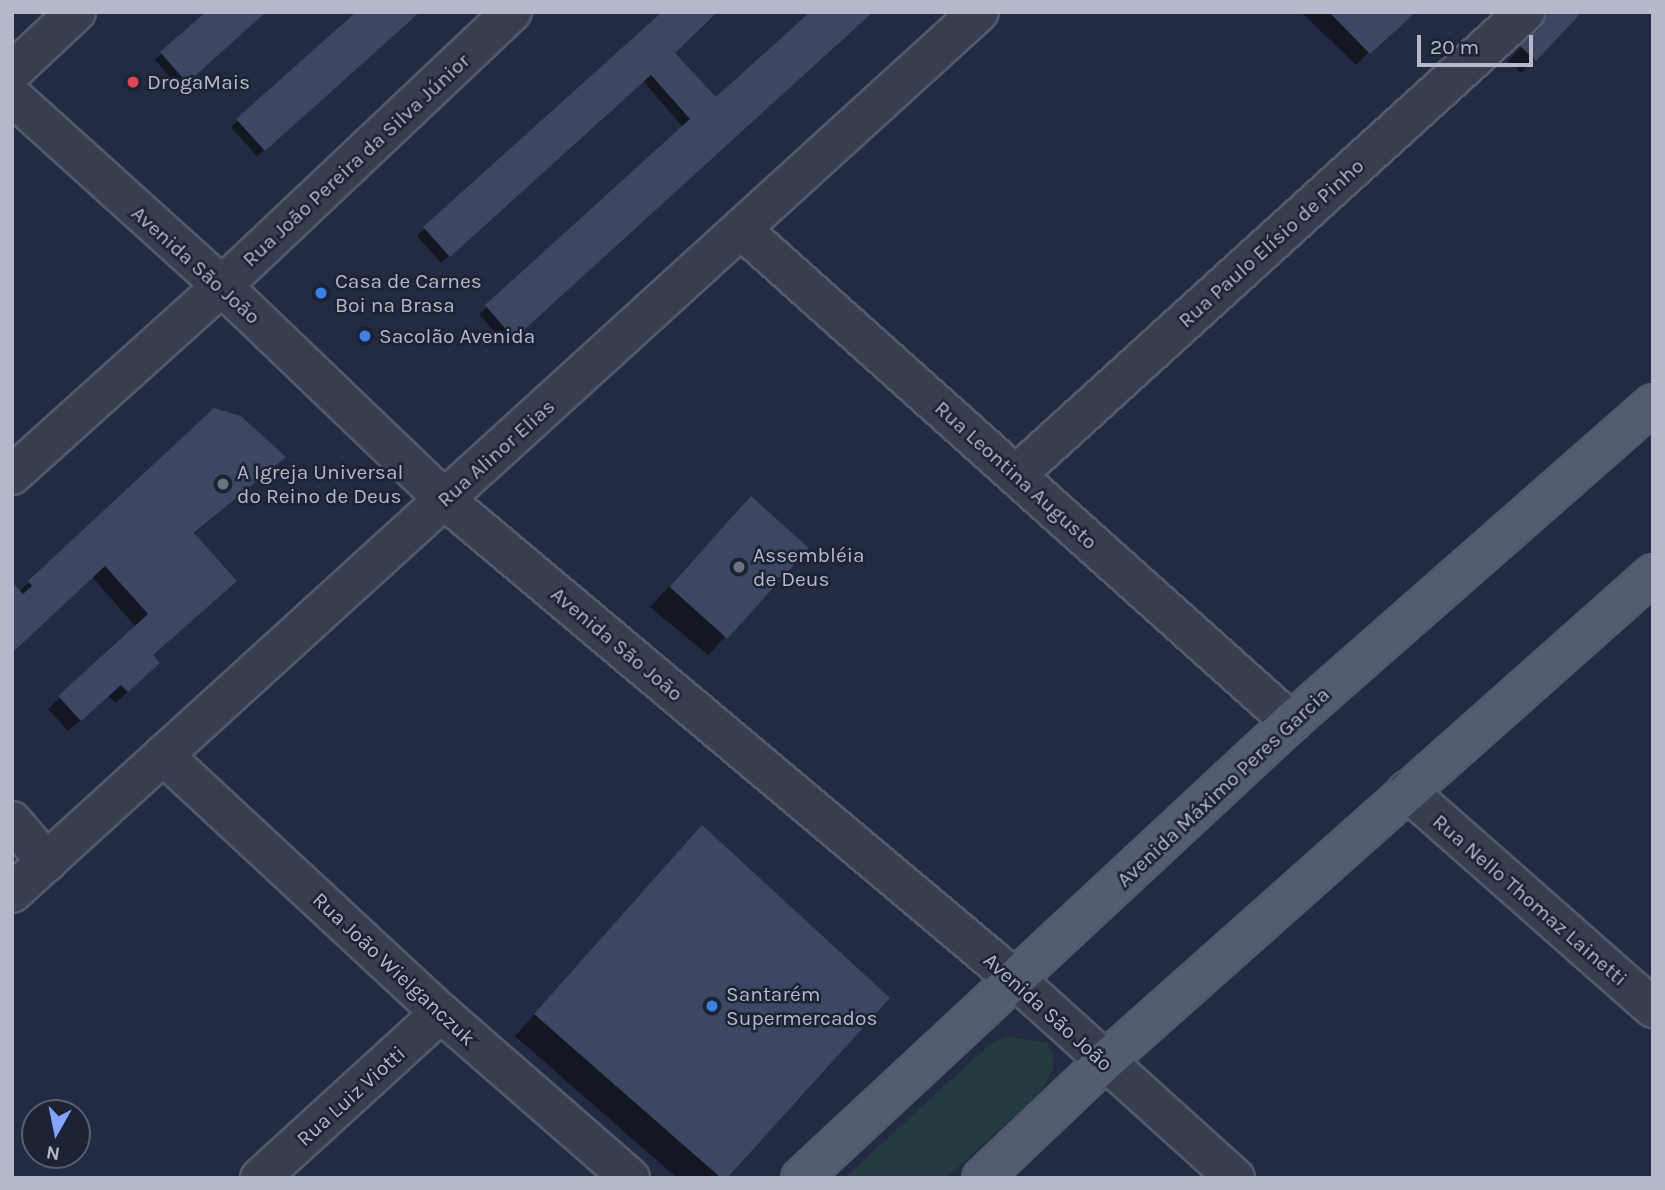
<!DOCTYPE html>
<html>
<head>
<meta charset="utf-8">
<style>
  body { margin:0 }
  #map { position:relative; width:1665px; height:1190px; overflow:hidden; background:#222b41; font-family:Karla,sans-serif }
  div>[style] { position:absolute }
  .green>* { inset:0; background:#243a41 }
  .shadow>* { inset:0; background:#0007 }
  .building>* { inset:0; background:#3e4761; transform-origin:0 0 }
  .roads { filter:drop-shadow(2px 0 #51596b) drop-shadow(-2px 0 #51596b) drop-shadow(0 2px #51596b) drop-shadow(0 -2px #51596b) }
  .minor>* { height:38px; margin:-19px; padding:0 19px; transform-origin:19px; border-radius:19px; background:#363e50 }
  .major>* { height:38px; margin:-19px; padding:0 19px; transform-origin:19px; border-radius:19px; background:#545d70 }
  .dots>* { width:19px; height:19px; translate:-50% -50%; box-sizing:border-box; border:4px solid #1b2335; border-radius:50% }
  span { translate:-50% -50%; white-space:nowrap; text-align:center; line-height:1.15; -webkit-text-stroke:5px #1b2335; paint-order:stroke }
  .poi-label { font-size:21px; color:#b3b9cb }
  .left { translate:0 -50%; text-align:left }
  .street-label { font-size:21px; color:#b3b9cb }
  .frame { position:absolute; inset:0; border:14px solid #b3b9cb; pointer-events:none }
  .north { position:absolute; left:21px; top:1099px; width:70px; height:70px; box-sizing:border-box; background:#1b2335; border:2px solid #585f71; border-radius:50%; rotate:189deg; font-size:19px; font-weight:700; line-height:28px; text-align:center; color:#b3b9cb }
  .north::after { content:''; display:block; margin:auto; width:24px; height:32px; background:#84a4ff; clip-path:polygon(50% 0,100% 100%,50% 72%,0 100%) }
  .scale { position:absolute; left:1417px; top:35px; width:116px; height:32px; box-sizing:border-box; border:4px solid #b3b9cb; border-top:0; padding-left:9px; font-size:21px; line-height:24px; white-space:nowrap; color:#b3b9cb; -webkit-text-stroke:5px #1b2335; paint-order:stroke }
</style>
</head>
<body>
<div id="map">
  <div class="green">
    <i style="clip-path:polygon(1006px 1036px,1047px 1043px,1053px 1054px,1053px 1069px,1040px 1093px,946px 1178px,844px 1178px,990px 1044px)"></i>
  </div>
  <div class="shadow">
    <i style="clip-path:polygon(264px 12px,180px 88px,155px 60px,162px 54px)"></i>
    <i style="clip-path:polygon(360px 12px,418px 12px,257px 156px,231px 127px)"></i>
    <i style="clip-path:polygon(663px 12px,719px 12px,673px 54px,715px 99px,872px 12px,505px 344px,479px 314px,683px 127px,643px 81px,441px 263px,417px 236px)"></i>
    <i style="clip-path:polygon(1301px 12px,1409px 12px,1356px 65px)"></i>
    <i style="clip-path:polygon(1536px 12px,1579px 12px,1521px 73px,1508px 61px,1533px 35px,1531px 18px)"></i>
    <i style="clip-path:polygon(283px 458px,193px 535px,146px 675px,115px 703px,108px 695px,68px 731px,48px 709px,136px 627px,92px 577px,12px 651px,17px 594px,29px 582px)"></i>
    <i style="clip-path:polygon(731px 519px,807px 548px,708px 655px,650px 607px)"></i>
    <i style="clip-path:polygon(702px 828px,724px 1178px,677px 1178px,515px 1036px)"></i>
  </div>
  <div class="building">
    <i style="clip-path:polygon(206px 12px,266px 12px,187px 83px,160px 52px)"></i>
    <i style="clip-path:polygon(356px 12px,420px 12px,265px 151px,236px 119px)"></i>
    <i style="clip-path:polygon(662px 12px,718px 12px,675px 53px,716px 97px,810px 12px,873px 12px,514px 339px,485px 305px,690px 119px,651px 75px,450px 257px,423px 227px)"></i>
    <i style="clip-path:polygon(1329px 12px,1416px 12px,1370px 54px)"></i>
    <i style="clip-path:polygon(1546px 12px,1582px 12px,1536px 61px,1520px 46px,1540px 28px)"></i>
    <i style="clip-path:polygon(214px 408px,241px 416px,286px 457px,194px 533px,237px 581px,153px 655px,160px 663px,128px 692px,121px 685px,81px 721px,58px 696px,148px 614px,105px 566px,12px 653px,12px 582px,23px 594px,32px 586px,28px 581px)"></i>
    <i style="left:751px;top:496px;width:78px;height:122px;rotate:42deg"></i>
    <i style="clip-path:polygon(702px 825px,890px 998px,727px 1178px,721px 1178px,534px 1014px)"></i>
  </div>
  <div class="roads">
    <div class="minor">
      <i style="left:12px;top:72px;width:88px;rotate:-43.2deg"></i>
      <i style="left:12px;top:96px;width:283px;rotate:42.1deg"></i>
      <i style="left:222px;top:286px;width:308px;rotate:43.8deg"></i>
      <i style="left:444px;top:499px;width:747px;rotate:40.06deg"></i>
      <i style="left:1016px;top:980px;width:295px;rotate:42.1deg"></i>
      <i style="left:741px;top:229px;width:739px;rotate:41.87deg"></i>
      <i style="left:12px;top:475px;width:283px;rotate:-42deg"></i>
      <i style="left:222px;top:286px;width:399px;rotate:-43.4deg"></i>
      <i style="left:1016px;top:475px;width:688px;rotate:-42.29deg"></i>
      <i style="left:163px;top:755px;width:379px;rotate:42.9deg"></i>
      <i style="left:441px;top:1013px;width:251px;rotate:41.1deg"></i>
      <i style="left:1407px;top:791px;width:328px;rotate:41.4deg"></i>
      <i style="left:12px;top:821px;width:54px;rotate:49.5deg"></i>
      <i style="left:12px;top:893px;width:1308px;rotate:-42.34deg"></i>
      <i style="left:260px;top:1178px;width:245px;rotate:-42.4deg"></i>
    </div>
    <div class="major">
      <i style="left:801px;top:1178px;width:669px;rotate:-42.94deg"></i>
      <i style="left:1291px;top:722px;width:482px;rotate:-41.3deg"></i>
      <i style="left:982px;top:1178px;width:167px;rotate:-43.5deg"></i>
      <i style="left:1103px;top:1063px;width:736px;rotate:-41.64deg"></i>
    </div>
  </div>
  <div class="dots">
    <i style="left:133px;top:82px;background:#e0444e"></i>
    <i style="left:321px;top:293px;background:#3f7fe0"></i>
    <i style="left:365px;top:336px;background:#3f7fe0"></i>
    <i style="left:223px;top:484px;background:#6b7280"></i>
    <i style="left:739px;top:567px;background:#6b7280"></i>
    <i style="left:712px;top:1006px;background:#3f7fe0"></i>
  </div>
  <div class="poi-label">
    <span class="left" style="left:147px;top:82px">DrogaMais</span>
    <span class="left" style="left:335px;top:293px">Casa de Carnes<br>Boi na Brasa</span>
    <span class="left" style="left:379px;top:336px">Sacolão Avenida</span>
    <span class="left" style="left:237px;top:484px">A Igreja Universal<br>do Reino de Deus</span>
    <span class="left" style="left:753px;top:567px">Assembléia<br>de Deus</span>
    <span class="left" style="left:726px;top:1006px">Santarém<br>Supermercados</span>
  </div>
  <div class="street-label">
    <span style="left:356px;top:160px;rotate:-43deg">Rua João Pereira da Silva Júnior</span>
    <span style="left:1271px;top:243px;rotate:-42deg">Rua Paulo Elísio de Pinho</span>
    <span style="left:196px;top:265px;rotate:42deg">Avenida São João</span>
    <span style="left:496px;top:453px;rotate:-42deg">Rua Alinor Elias</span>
    <span style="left:1016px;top:475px;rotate:42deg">Rua Leontina Augusto</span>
    <span style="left:617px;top:644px;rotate:40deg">Avenida São João</span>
    <span style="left:1223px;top:787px;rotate:-43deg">Avenida Máximo Peres Garcia</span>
    <span style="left:1530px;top:900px;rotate:41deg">Rua Nello Thomaz Lainetti</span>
    <span style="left:394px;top:969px;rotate:43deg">Rua João Wielganczuk</span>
    <span style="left:1048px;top:1012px;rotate:42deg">Avenida São João</span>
    <span style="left:351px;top:1096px;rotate:-42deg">Rua Luiz Viotti</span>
  </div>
  <div class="frame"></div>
  <div class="north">N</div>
  <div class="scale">20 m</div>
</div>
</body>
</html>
